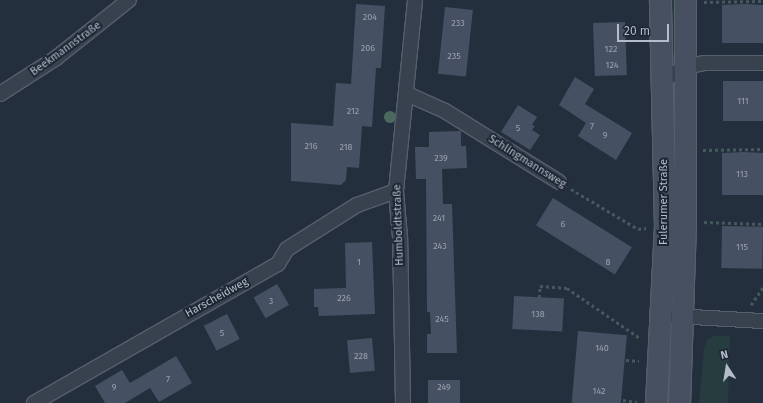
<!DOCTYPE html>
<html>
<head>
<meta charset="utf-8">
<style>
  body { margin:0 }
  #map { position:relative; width:763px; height:403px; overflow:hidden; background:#242f3e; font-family:"Fira Sans",sans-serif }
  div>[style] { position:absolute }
  .green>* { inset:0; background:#263c3f }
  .building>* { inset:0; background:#455162; transform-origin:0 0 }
  .path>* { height:2.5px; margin-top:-1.25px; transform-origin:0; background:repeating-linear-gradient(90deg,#44595c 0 3px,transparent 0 6px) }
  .roads { filter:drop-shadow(1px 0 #565f6c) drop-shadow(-1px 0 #565f6c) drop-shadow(0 1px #565f6c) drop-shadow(0 -1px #565f6c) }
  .street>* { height:14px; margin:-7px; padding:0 7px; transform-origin:7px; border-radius:7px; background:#38414e }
  .secondary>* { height:21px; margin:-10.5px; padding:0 10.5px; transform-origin:10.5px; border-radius:10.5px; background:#465061 }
  .trees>* { width:12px; height:12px; margin:-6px; border-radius:50%; background:#4b6a5d }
  span { translate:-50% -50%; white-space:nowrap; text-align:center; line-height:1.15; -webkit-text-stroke:4px #1d2633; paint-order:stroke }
  .number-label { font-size:9px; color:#98a1af }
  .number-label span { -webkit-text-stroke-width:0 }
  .street-label { font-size:11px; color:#b4bcc9 }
  .north { position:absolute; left:707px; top:347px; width:40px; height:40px; -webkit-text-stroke:3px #1d2633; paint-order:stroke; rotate:348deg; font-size:11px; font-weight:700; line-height:16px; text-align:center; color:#b4bcc9 }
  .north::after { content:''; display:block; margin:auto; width:14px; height:18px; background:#b4bcc9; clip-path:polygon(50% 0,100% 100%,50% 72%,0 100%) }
  .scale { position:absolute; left:617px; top:24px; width:52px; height:18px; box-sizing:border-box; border:2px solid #b4bcc9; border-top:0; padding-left:5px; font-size:12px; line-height:14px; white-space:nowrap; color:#b4bcc9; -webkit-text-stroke:3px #1d2633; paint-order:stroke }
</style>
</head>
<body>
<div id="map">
  <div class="green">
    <i style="clip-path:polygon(665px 0,680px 0,680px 58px,668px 67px)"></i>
    <i style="clip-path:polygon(714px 336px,730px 336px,728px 403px,699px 403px,704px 348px,707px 340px)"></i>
  </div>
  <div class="building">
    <i style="clip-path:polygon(356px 4px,385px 6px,381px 68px,376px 68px,372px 127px,362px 126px,359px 168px,347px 167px,346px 180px,341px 185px,291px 181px,291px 123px,333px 126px,336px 83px,351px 84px)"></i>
    <i style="clip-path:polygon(744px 4px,763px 5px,763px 43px,722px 43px,722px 5px)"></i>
    <i style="left:445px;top:7px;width:28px;height:67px;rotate:6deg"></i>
    <i style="left:625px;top:22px;width:53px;height:32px;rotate:88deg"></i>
    <i style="clip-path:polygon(575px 77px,594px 89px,585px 104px,632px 133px,616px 160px,578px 136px,586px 123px,559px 105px)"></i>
    <i style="left:723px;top:81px;width:40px;height:40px"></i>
    <i style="clip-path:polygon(518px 105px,537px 117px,532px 125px,535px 126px,532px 130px,540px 135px,530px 150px,501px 132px)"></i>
    <i style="clip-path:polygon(461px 131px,461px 146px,466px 146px,467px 168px,442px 169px,443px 204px,452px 204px,457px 353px,427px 353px,427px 334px,431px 334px,430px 312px,427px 312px,426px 179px,416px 179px,415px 147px,429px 147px,429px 132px)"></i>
    <i style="clip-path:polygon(743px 152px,763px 153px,763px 195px,722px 195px,722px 153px)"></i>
    <i style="left:553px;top:198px;width:93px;height:32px;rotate:32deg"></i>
    <i style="left:722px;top:226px;width:41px;height:42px;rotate:1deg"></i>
    <i style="clip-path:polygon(372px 242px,375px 314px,319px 316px,318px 307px,314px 307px,314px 289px,346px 288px,345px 243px)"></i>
    <i style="left:277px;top:284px;width:24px;height:27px;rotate:60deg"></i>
    <i style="left:514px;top:296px;width:50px;height:33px;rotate:3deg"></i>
    <i style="left:227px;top:314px;width:28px;height:26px;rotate:63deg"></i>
    <i style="left:578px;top:331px;width:49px;height:72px;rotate:5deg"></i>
    <i style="left:372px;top:338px;width:33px;height:25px;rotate:85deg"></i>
    <i style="clip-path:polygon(176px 356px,192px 383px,159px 402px,150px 388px,125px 403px,105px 403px,95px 386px,122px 370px,130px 383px)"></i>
    <i style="left:428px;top:380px;width:32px;height:23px"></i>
  </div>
  <div class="path">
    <i style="left:704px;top:2px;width:59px;rotate:-1deg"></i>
    <i style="left:703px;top:150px;width:60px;rotate:-1deg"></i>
    <i style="left:571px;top:189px;width:78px;rotate:30.8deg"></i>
    <i style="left:638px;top:229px;width:8px;rotate:-7deg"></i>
    <i style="left:704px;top:222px;width:59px;rotate:1.9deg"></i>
    <i style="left:539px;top:298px;width:12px;rotate:-85deg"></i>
    <i style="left:540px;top:286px;width:27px;rotate:4deg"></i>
    <i style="left:567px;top:288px;width:88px;rotate:34.4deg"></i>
    <i style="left:751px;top:305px;width:22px;rotate:-56deg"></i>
    <i style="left:626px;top:360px;width:13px;rotate:4deg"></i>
    <i style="left:623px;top:400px;width:14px;rotate:8deg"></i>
  </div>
  <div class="roads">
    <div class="street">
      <i style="left:662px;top:81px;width:27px;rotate:-31deg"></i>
      <i style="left:685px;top:67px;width:19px;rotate:-12deg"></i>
      <i style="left:704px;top:63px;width:59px"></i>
      <i style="left:0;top:94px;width:67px;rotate:-32.7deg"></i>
      <i style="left:56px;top:58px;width:93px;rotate:-38.5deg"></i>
      <i style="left:407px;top:94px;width:42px;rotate:24.1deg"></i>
      <i style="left:445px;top:111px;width:134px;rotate:31.9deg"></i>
      <i style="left:675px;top:316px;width:88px;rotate:3.3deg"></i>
      <i style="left:34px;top:403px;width:281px;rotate:-29.7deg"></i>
      <i style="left:278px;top:264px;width:17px;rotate:-59deg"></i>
      <i style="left:287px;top:249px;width:83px;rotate:-32.2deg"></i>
      <i style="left:357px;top:205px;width:41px;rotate:-19.7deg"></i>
      <i style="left:403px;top:403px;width:166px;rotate:-91deg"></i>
      <i style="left:400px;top:237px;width:46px;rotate:-95deg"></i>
      <i style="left:396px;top:191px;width:192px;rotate:-84.3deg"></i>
    </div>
    <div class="secondary">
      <i style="left:656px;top:403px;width:177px;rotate:-87.1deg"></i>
      <i style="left:665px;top:226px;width:226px;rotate:-91.3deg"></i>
      <i style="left:679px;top:403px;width:178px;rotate:-88.1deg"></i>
      <i style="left:685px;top:225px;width:225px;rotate:-90deg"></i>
    </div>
  </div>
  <div class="trees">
    <i style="left:390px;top:117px"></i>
  </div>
  <div class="number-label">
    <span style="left:370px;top:17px">204</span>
    <span style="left:458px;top:23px">233</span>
    <span style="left:368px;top:48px">206</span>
    <span style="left:611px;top:49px">122</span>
    <span style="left:454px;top:56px">235</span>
    <span style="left:612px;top:65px">124</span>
    <span style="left:743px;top:101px">111</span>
    <span style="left:353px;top:111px">212</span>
    <span style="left:592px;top:126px">7</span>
    <span style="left:518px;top:128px">5</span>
    <span style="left:605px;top:135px">9</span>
    <span style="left:311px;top:146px">216</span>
    <span style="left:346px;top:147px">218</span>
    <span style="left:441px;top:158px">239</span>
    <span style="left:742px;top:174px">113</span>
    <span style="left:439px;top:218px">241</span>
    <span style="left:563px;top:224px">6</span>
    <span style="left:440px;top:246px">243</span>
    <span style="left:742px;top:247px">115</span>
    <span style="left:359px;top:262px">1</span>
    <span style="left:608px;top:262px">8</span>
    <span style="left:344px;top:298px">226</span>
    <span style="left:271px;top:301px">3</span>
    <span style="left:538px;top:314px">138</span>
    <span style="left:442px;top:319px">245</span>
    <span style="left:222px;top:333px">5</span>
    <span style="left:602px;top:348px">140</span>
    <span style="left:361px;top:356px">228</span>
    <span style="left:168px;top:379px">7</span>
    <span style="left:114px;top:387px">9</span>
    <span style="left:444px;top:387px">249</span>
    <span style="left:599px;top:391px">142</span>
  </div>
  <div class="street-label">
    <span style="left:66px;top:49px;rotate:-36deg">Beekmannstraße</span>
    <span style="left:527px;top:162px;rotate:32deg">Schlingmannsweg</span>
    <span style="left:664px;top:202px;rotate:-90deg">Fulerumer Straße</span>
    <span style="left:399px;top:225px;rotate:-92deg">Humboldtstraße</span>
    <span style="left:217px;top:298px;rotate:-29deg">Harscheidweg</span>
  </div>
  <div class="north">N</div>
  <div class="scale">20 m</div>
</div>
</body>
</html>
